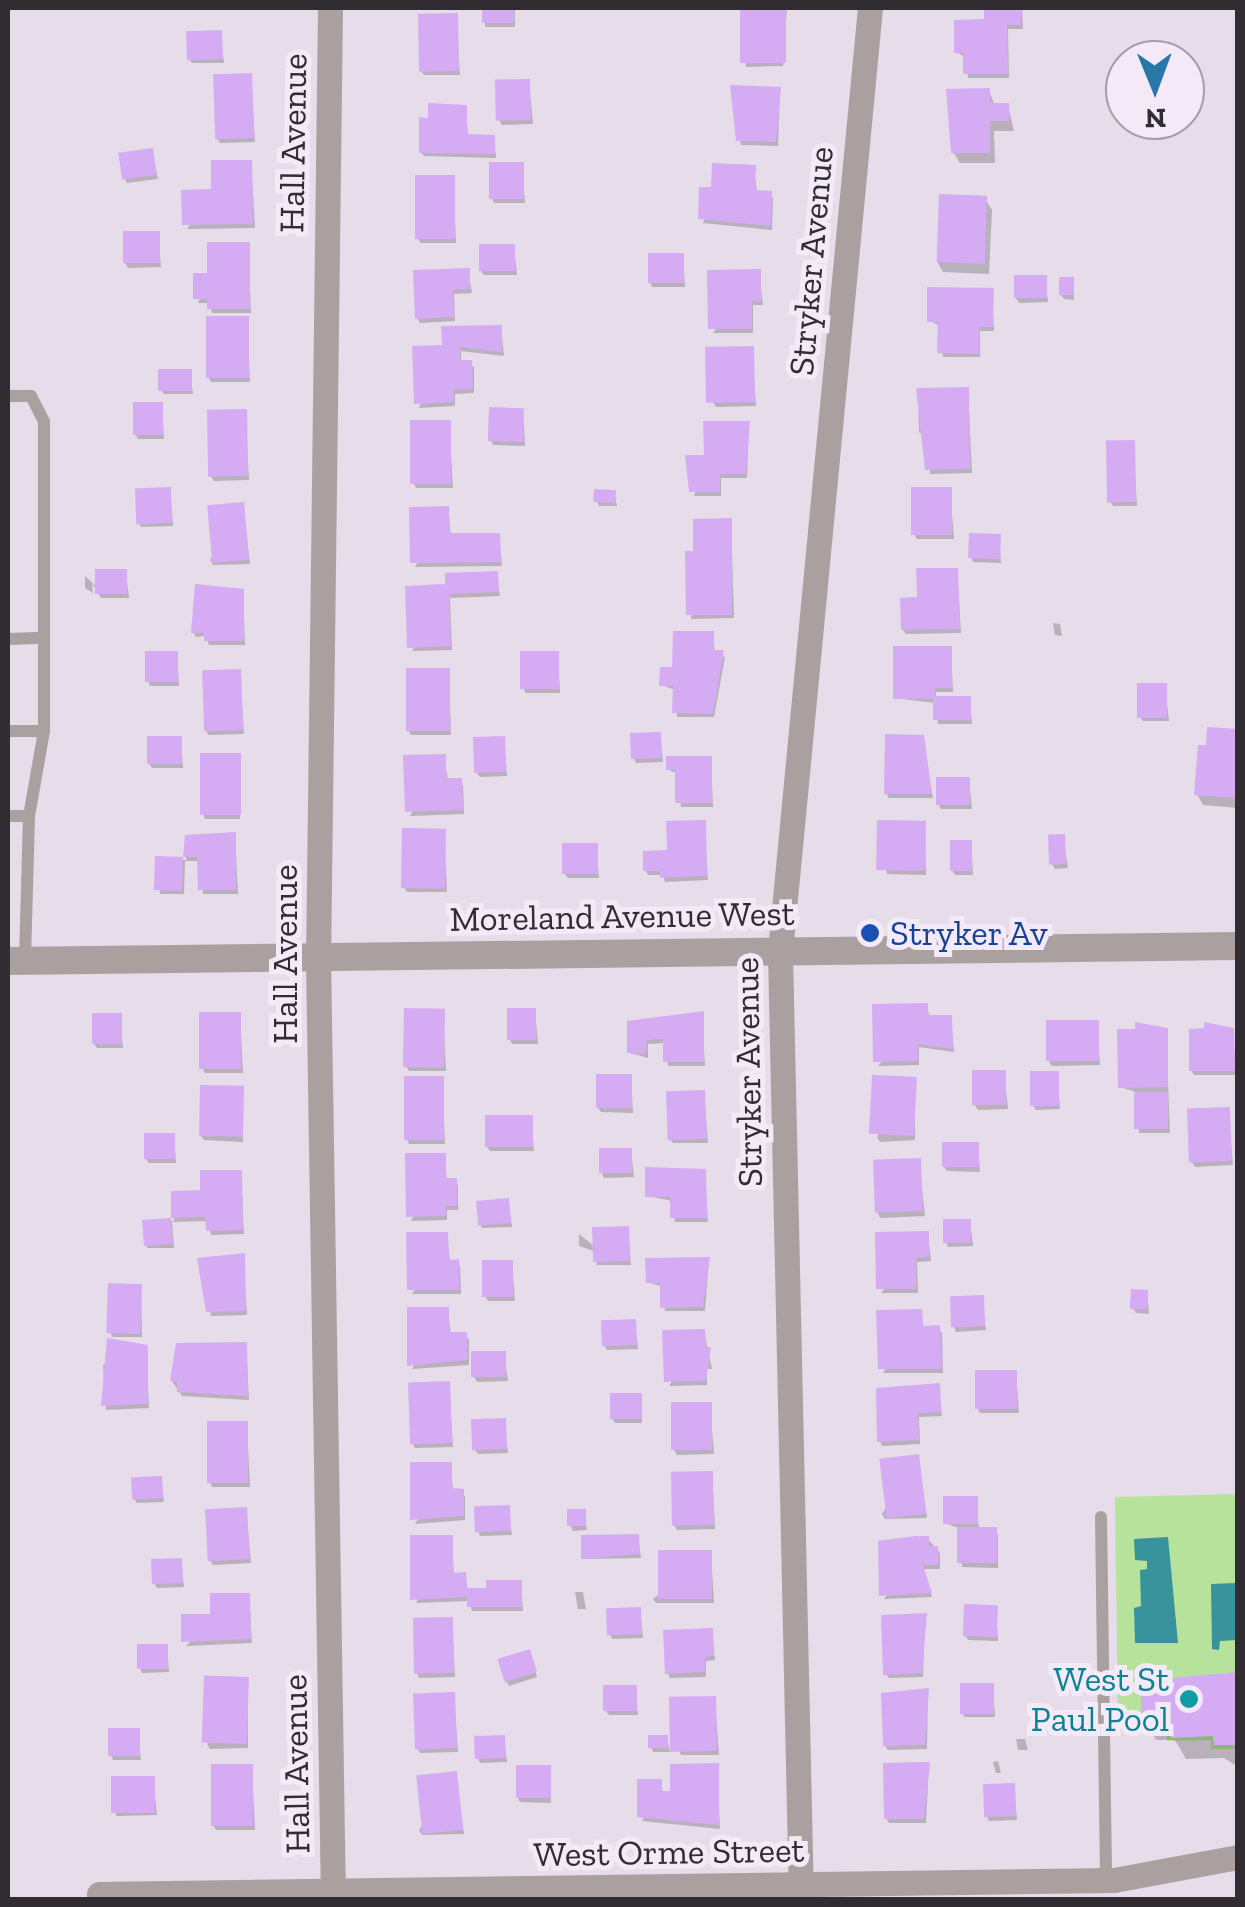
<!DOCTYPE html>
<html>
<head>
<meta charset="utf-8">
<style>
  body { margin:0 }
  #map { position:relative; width:1245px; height:1907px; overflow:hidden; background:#e6dcea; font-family:"Zilla Slab",serif }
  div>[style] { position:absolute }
  .green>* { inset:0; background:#b7e29c }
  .water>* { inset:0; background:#38939c }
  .shadow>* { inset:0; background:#0003; transform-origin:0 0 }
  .building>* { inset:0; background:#d5acf3; transform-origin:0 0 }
  .service>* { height:12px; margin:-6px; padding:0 6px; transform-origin:6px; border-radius:6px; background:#a9a09f }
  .minor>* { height:25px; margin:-12.5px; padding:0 12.5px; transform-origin:12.5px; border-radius:12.5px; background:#a9a09f }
  .tertiary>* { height:28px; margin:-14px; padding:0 14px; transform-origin:14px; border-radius:14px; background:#a9a09f }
  .dots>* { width:28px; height:28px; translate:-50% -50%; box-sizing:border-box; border:5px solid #f3e9f7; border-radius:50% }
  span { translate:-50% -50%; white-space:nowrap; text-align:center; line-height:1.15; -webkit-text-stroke:10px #f3e9f7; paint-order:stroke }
  .street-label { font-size:35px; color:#302c31 }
  .transit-label { font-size:35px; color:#164399 }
  .left { translate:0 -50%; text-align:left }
  .culture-label { font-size:35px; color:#0d838f }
  .right { translate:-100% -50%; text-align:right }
  .frame { position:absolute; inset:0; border:10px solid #302c31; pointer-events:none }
  .north { position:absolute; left:1105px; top:40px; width:100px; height:100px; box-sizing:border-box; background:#f3e9f7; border:2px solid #a59da8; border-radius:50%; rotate:179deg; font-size:28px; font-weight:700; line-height:40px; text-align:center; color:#302c31 }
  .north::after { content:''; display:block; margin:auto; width:35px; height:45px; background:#2976a8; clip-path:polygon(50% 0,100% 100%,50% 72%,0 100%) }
</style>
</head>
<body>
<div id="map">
  <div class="green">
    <i style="clip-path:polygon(1237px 1494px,1237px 1749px,1211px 1749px,1211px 1740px,1167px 1741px,1166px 1721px,1118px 1722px,1115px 1497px)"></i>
  </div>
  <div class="water">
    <i style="clip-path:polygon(1168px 1537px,1178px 1643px,1135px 1643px,1134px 1608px,1141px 1606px,1140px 1570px,1147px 1569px,1147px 1561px,1135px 1560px,1134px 1539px)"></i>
    <i style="clip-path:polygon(1237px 1583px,1237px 1640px,1220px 1641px,1219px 1650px,1212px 1649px,1211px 1584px)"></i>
  </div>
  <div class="shadow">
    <i style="left:485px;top:8px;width:30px;height:19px"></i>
    <i style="clip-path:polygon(743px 8px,787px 8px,783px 66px,746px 67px)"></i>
    <i style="clip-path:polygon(987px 8px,1022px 8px,1023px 29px,1008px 29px,1009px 78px,968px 78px,965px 57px,956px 52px,987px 22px)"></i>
    <i style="clip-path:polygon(456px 16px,460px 75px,424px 75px,421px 71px)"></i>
    <i style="clip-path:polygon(220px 32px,224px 63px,192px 63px,189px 59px)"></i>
    <i style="clip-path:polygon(251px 76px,255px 142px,220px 143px,217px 139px)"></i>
    <i style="clip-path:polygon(529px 81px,533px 124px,502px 125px,499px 120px)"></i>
    <i style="clip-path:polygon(733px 87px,780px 89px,778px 146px,741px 145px)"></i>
    <i style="clip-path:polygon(989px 91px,995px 106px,1008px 105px,1014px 131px,994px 131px,995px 163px,960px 163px,953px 152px)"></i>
    <i style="clip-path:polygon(466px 107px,468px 137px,494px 137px,496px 158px,424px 156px,421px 152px)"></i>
    <i style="clip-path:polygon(152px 151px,158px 179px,127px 183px,125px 179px)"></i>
    <i style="clip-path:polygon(251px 162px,255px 228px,187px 229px,214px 191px)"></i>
    <i style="clip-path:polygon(522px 165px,525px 203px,494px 203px,492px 199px)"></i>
    <i style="clip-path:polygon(754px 167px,757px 193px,773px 198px,772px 230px,703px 223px,714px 190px)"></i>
    <i style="clip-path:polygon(453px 177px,456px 243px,421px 243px,418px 239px)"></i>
    <i style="clip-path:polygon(985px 199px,992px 210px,989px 274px,943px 272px,937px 261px)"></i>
    <i style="clip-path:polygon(158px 234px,161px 267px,128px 268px,125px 263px)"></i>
    <i style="clip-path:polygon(248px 245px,251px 313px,212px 313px,210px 303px,198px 303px,210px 275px)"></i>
    <i style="clip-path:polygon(514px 247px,517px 275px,484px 275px,481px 271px)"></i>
    <i style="clip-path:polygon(683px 256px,685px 287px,652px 287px,650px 282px)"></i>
    <i style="clip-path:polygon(468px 271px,472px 293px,454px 294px,455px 321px,420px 323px,417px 318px)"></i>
    <i style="clip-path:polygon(759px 272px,763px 305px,753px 305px,753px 333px,713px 333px)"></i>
    <i style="clip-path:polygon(1045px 278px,1048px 302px,1019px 303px,1016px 298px)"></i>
    <i style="clip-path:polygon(1073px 280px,1074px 300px,1064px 299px,1061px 295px)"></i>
    <i style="clip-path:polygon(992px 290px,994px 331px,980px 331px,980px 357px,943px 357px,940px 326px,930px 321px)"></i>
    <i style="clip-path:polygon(247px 319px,250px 382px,211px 382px,208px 377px)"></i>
    <i style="clip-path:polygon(501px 327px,504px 356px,461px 351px,461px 363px,474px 367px,474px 393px,455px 394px,455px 406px,419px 408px,444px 348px)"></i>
    <i style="clip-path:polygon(752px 349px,756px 406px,716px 407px,713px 402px)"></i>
    <i style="clip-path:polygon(190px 371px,193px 394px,164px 394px,161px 390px)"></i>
    <i style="clip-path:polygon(968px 389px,972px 473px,930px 474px,927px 437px,919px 432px,918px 390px)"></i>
    <i style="clip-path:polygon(162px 404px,164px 439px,138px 439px,136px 435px)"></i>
    <i style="clip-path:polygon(523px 410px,525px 446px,493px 445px,491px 440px)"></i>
    <i style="clip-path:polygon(245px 412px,249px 480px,214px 481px,211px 476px)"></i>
    <i style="clip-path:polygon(449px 422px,453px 488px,416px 488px,414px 484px)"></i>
    <i style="clip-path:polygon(749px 423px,747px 478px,721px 478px,721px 496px,694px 496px,706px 457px)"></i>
    <i style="clip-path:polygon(1133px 443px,1137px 506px,1113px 506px,1110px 501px)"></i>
    <i style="clip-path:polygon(950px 489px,954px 539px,917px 539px,914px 534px)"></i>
    <i style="clip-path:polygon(170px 490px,173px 526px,141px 527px,138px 522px)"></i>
    <i style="clip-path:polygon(614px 492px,617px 506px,599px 506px,597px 501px)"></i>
    <i style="clip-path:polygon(243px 505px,250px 564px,213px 565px,210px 560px)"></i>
    <i style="clip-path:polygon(448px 508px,451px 536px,499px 535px,502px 566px,415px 567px)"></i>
    <i style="clip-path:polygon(731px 521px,734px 618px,691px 619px,696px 554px)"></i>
    <i style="clip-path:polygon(999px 537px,1001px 563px,973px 562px,971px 557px)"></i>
    <i style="clip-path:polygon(957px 570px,961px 633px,906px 634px,903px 630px)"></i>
    <i style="clip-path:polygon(126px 572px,129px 598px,101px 598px,92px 583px,93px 593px,85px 588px,85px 576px,98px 588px)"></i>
    <i style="clip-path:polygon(496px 574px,500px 596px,450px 598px,452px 650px,412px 651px,448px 587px)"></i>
    <i style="clip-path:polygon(243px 592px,245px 645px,209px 645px,206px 636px,196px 637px,193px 632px)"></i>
    <i style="clip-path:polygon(1053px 623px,1060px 624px,1062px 636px,1055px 635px)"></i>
    <i style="clip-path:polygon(713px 634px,715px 653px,725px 657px,714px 717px,677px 717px,675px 690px,662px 685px)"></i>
    <i style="clip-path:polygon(951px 649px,953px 692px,936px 692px,936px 698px,970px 699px,972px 724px,938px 724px,935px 703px,895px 698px)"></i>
    <i style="clip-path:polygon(177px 654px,179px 686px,150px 686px,148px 681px)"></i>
    <i style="clip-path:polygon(558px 654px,560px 693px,526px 693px,523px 688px)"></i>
    <i style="clip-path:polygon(449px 671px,451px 735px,411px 735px,408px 730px)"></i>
    <i style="clip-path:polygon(240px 672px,244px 734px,208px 735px,206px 730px)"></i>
    <i style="clip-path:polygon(1165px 686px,1169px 721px,1143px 721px,1140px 717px)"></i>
    <i style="clip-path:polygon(1238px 731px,1238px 808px,1203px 805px,1197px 794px)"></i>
    <i style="clip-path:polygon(660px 735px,663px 762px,636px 763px,634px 758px)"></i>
    <i style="clip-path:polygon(922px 737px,933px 798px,889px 798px,886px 793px)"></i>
    <i style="clip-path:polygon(504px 738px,507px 776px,480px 777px,477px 773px)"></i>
    <i style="clip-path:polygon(181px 739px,183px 768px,152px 768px,149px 763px)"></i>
    <i style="clip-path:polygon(240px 756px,240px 819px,205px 819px,203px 814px)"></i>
    <i style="clip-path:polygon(444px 756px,448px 781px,463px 785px,464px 814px,410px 816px)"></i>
    <i style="clip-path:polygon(711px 759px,713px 807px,681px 807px,678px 774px,669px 770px)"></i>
    <i style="clip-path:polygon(969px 780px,972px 809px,941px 809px,938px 804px)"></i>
    <i style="clip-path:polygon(704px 822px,708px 880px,665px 882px,663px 875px,648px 875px,646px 871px)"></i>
    <i style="clip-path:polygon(879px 823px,925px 823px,926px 875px,887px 874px)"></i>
    <i style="clip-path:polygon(444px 831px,447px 892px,407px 892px,404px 887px)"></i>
    <i style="clip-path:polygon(235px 835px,238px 894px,203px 894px,200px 861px,185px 861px,184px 894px,160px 894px,157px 859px,186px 860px,187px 838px)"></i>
    <i style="clip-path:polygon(1063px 837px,1068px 868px,1055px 869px,1052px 864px)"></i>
    <i style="clip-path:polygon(971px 842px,973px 875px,955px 875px,952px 870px)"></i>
    <i style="clip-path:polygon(596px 845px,599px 878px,568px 878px,565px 874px)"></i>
    <i style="clip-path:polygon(927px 1006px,930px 1018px,951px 1017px,954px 1052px,919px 1047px,919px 1065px,878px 1066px)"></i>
    <i style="clip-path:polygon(443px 1011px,446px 1071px,409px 1071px,406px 1066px)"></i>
    <i style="clip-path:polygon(535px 1011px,538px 1044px,512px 1044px,510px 1039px)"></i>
    <i style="clip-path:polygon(702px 1014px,705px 1066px,668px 1066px,665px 1043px,648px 1044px,648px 1058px,630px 1053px,630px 1023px)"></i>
    <i style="clip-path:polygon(120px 1015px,123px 1048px,97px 1048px,94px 1044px)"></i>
    <i style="clip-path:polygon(240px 1015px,243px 1073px,205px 1073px,202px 1068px)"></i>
    <i style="clip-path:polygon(1097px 1023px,1100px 1065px,1052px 1066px,1049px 1062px)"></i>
    <i style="clip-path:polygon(1166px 1031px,1170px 1133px,1139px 1133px,1136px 1092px,1120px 1087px)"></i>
    <i style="clip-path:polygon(1233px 1031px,1236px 1075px,1194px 1075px,1191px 1070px)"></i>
    <i style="clip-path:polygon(1004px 1073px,1008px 1109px,978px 1110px,975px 1105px)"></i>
    <i style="clip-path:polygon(1057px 1073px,1060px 1109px,1036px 1110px,1033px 1105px)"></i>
    <i style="clip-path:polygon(631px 1076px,633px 1113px,601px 1112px,598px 1108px)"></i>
    <i style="clip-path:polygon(442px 1079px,445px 1144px,409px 1144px,407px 1139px)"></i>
    <i style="clip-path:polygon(915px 1079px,915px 1140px,880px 1142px,877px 1137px)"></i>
    <i style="clip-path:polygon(242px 1088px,243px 1142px,204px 1140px,201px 1136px)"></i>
    <i style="clip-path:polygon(704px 1093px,708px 1143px,673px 1143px,670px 1139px)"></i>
    <i style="clip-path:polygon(1228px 1110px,1233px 1165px,1195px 1167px,1192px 1162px)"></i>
    <i style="clip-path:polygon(531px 1118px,534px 1151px,490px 1151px,487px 1147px)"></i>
    <i style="clip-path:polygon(174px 1135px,176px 1163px,149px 1163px,146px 1159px)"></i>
    <i style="clip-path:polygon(978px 1145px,980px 1172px,947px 1171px,944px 1167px)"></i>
    <i style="clip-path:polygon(631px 1151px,634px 1177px,604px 1178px,602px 1174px)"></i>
    <i style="clip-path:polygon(444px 1155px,447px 1180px,458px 1185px,458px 1210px,447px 1210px,447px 1220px,411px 1221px)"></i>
    <i style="clip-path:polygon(919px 1160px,925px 1216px,880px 1218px,878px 1213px)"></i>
    <i style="clip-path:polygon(241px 1172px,244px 1234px,211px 1235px,208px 1221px,172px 1222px,174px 1248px,147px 1248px,144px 1222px,174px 1221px,173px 1193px,202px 1192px)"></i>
    <i style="clip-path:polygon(705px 1172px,708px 1222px,675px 1222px,672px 1201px,648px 1196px)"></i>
    <i style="clip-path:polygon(508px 1200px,512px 1227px,482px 1228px,480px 1224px)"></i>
    <i style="clip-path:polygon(970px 1221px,973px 1246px,948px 1247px,946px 1242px)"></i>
    <i style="clip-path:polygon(628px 1229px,631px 1265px,597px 1265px,594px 1251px,579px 1246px,579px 1234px,594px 1246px)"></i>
    <i style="clip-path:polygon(928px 1234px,931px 1261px,917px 1262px,918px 1293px,881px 1293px)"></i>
    <i style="clip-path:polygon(447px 1235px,450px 1262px,460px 1266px,461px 1294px,412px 1294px)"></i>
    <i style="clip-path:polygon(243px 1256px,247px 1315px,211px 1316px,200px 1260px)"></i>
    <i style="clip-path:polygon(709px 1260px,705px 1311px,665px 1311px,663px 1287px,648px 1282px)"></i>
    <i style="clip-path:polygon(512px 1262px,515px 1301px,488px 1301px,485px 1296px)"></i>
    <i style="clip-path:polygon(141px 1286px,142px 1337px,112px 1337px,110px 1332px)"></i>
    <i style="clip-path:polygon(1147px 1292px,1149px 1314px,1136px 1313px,1133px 1308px)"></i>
    <i style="clip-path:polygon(982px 1297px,986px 1330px,956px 1332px,954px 1327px)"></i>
    <i style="clip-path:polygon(448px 1310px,451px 1335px,469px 1339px,469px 1365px,412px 1369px)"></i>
    <i style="clip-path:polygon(921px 1312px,924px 1329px,942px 1332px,943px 1373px,883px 1373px)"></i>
    <i style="clip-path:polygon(635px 1321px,638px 1349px,607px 1350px,604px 1345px)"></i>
    <i style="clip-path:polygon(704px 1331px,712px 1369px,707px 1369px,707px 1385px,669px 1386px)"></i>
    <i style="clip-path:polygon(246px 1345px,249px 1400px,182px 1396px,172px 1381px)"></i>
    <i style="clip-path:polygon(146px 1348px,149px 1408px,106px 1410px,103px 1365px)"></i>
    <i style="clip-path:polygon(504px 1354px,508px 1381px,477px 1382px,474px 1377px)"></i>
    <i style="clip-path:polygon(1016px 1373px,1019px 1413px,980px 1413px,978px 1409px)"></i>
    <i style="clip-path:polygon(449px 1384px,453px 1447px,415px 1448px,412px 1443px)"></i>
    <i style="clip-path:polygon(939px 1386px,942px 1416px,919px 1417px,920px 1444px,882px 1446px,880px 1441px)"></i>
    <i style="clip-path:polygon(640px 1395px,642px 1423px,615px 1423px,612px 1418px)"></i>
    <i style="clip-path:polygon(710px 1405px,714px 1454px,677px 1455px,674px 1450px)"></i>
    <i style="clip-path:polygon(504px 1421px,508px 1453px,478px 1454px,475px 1450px)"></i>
    <i style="clip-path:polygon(247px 1424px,250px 1487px,212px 1487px,210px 1482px)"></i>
    <i style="clip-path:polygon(918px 1456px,927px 1518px,885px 1519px,882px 1514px)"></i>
    <i style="clip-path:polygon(451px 1464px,453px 1491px,465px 1496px,465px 1520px,415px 1524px)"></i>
    <i style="clip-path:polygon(712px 1473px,715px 1529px,677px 1530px,674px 1525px)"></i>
    <i style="clip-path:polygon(161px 1479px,164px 1502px,137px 1503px,134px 1499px)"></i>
    <i style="clip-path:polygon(976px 1499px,979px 1530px,998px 1534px,998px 1568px,962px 1567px,959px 1528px,945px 1523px)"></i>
    <i style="clip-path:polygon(508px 1508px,512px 1535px,480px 1536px,478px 1531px)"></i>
    <i style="clip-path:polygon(246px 1509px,251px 1563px,213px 1565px,210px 1560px)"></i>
    <i style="clip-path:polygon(584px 1511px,587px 1530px,573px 1531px,571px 1526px)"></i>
    <i style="clip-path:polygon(638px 1536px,641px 1558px,583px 1559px)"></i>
    <i style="clip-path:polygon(452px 1538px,454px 1575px,465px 1575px,468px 1591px,521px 1582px,523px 1611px,472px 1611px,469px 1601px,416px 1603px)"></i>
    <i style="clip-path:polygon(927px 1538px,940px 1553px,940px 1569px,923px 1569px,932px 1597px,884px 1599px)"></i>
    <i style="clip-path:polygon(711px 1553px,714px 1603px,656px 1603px,653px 1599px)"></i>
    <i style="clip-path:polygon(181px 1561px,184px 1587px,157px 1588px,154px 1583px)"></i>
    <i style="clip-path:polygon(575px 1592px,583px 1592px,586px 1609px,578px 1609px)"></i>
    <i style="clip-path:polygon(249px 1595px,252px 1643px,186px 1646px,213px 1616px)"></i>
    <i style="clip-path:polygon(996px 1608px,998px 1641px,968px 1640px,965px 1635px)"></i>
    <i style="clip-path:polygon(640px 1610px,643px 1638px,612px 1639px,610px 1634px)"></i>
    <i style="clip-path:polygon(925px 1616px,923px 1677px,889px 1678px,886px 1674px)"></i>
    <i style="clip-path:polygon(452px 1620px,455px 1677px,419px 1678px,417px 1673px)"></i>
    <i style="clip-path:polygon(712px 1630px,715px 1660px,706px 1661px,706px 1677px,670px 1678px,668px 1673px)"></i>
    <i style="clip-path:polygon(167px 1646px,169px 1672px,142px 1673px,140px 1668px)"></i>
    <i style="clip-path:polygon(531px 1656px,537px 1677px,509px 1686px,506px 1681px)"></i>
    <i style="clip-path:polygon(1238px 1675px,1238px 1767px,1224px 1758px,1186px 1759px,1175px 1740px,1156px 1740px,1144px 1718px)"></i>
    <i style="clip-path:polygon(248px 1680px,248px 1748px,210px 1749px,207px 1744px)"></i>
    <i style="clip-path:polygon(993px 1685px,995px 1717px,965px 1717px,962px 1713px)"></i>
    <i style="clip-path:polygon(635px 1687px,638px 1715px,609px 1715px,606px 1711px)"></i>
    <i style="clip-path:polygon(928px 1691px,927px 1749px,888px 1750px,885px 1746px)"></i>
    <i style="clip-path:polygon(454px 1694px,458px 1752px,420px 1753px,418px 1749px)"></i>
    <i style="clip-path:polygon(715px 1699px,719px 1755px,681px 1755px,679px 1751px)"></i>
    <i style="clip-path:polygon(138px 1730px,141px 1760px,113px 1760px,111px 1755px)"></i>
    <i style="clip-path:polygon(504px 1738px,507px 1762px,480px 1763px,478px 1758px)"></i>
    <i style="clip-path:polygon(667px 1738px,670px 1752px,653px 1752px,651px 1747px)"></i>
    <i style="clip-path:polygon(1016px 1739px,1025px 1739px,1028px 1750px,1018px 1750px)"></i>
    <i style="clip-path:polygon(998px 1761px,1001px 1773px,996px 1773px,993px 1762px)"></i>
    <i style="clip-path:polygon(929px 1764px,926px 1823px,889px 1823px,886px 1818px)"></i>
    <i style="clip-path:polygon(717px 1766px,720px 1829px,642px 1821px,661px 1782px,663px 1794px,672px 1794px)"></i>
    <i style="clip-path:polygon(252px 1767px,255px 1830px,216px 1830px,213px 1825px)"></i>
    <i style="clip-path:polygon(549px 1768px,551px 1803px,520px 1802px,518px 1798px)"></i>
    <i style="clip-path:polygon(456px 1774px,464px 1834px,422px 1835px,419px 1830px)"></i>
    <i style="clip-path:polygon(153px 1778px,157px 1815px,117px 1816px,114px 1812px)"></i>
    <i style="clip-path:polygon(1014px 1785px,1017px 1820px,989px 1821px,987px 1817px)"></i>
  </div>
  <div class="building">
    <i style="left:482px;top:8px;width:32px;height:15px"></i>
    <i style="left:740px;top:8px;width:46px;height:55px"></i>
    <i style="clip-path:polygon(984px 8px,1021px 8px,1021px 25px,1007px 25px,1008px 74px,963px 74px,963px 53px,954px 53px,954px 20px,984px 19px)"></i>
    <i style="left:458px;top:13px;width:58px;height:40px;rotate:89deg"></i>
    <i style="left:222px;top:30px;width:29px;height:36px;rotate:88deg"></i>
    <i style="left:252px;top:73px;width:65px;height:39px;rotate:88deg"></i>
    <i style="left:530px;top:79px;width:41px;height:35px;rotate:89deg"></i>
    <i style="clip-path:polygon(730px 85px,781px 87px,776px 142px,736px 141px)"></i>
    <i style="clip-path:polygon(990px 88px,990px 103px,1009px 103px,1009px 121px,990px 121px,990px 153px,951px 153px,946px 89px)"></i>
    <i style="clip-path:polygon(428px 103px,467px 105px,467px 134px,495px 135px,495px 154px,419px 153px,419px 117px,428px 118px)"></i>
    <i style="left:153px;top:148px;width:27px;height:35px;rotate:82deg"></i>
    <i style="clip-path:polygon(211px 160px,252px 160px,253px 224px,182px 225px,181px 190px,211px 189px)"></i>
    <i style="left:489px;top:162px;width:35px;height:37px"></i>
    <i style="clip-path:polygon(712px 163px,756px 165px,755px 190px,772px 191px,771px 226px,698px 219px,699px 187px,711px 187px)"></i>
    <i style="left:415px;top:175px;width:40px;height:64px"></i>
    <i style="left:939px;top:194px;width:48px;height:68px;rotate:2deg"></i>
    <i style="left:160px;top:231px;width:32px;height:37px;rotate:90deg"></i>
    <i style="clip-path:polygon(207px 242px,250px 242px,250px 309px,207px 309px,207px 299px,193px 299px,193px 273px,207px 273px)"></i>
    <i style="left:479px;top:244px;width:36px;height:27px"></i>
    <i style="left:648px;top:253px;width:36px;height:30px"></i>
    <i style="clip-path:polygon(470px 268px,470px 289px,453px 290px,454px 317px,415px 319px,413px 270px)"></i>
    <i style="clip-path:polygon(761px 269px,761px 302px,752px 301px,752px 329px,708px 329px,707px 270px)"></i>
    <i style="left:1047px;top:275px;width:23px;height:33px;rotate:90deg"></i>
    <i style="left:1059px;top:277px;width:15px;height:18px"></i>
    <i style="clip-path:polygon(927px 287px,994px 288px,993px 327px,979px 327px,979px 354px,937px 353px,938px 322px,927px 322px)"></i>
    <i style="left:206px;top:316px;width:43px;height:62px"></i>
    <i style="clip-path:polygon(502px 325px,502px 352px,460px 347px,460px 360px,472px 360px,473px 389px,454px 390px,454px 402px,414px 404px,412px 346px,442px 345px,441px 326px)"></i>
    <i style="left:754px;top:346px;width:56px;height:49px;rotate:89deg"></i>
    <i style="left:158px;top:369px;width:34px;height:22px"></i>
    <i style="clip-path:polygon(969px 387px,970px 469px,925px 470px,916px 388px)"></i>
    <i style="left:133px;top:402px;width:30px;height:33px"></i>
    <i style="left:489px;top:407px;width:35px;height:34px;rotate:2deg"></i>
    <i style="left:247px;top:409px;width:67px;height:40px;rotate:89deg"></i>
    <i style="left:410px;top:420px;width:41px;height:64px"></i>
    <i style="clip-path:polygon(703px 421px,750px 421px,746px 474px,720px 474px,720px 492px,689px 492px,685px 455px,704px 455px)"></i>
    <i style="left:1135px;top:440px;width:62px;height:29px;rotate:89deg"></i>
    <i style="left:171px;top:487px;width:36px;height:36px;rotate:88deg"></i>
    <i style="left:911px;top:487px;width:41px;height:48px"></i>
    <i style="left:594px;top:489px;width:22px;height:13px;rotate:3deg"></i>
    <i style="left:244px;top:502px;width:58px;height:37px;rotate:85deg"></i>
    <i style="clip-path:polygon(449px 506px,450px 533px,500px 533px,501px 562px,410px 563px,409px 507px)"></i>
    <i style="clip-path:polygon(732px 518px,732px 615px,686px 615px,685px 551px,693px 551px,693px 519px)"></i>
    <i style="left:969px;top:533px;width:32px;height:25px;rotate:2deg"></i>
    <i style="clip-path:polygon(916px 568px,958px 568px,960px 629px,901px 630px,900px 598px,917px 597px)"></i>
    <i style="left:95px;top:569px;width:32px;height:25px"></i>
    <i style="clip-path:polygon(498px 571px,499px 592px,449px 594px,451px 646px,407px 648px,405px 586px,445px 584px,445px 573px)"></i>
    <i style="clip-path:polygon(195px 584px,244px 589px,244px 641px,204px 641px,204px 633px,191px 633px)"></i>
    <i style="clip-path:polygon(673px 631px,714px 631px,714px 650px,724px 650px,713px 714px,672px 713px,673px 686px,659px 686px,660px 667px,672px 667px)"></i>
    <i style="clip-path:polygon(893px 646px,952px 646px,952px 688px,935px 688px,935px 696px,971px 696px,971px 720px,933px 720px,933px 699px,893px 699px)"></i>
    <i style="left:145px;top:651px;width:33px;height:31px"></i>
    <i style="left:520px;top:651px;width:39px;height:38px"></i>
    <i style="left:406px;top:668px;width:44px;height:63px"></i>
    <i style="left:241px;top:669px;width:61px;height:39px;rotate:88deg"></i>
    <i style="left:1137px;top:683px;width:30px;height:35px"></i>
    <i style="clip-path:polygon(1207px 727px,1238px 729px,1237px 798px,1194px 795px,1198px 745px,1206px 745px)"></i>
    <i style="left:661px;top:732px;width:26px;height:31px;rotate:88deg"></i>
    <i style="clip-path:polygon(885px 734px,924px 735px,932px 794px,884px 794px)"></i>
    <i style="left:147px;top:736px;width:35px;height:28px"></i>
    <i style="left:505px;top:736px;width:36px;height:32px;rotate:88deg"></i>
    <i style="left:200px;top:753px;width:41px;height:62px"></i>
    <i style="clip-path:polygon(446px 754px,446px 778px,462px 778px,463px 810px,405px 812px,403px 755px)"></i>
    <i style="clip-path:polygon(666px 756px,712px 756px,712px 803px,675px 803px,675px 770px,666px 770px)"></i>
    <i style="left:970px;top:777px;width:28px;height:34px;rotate:90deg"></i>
    <i style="clip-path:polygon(706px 820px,707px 876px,660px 878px,660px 871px,643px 871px,643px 851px,667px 850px,666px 821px)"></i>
    <i style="left:877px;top:820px;width:49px;height:50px;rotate:1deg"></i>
    <i style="left:402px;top:828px;width:44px;height:60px;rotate:1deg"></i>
    <i style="clip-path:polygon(236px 832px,236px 890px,198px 890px,197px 857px,183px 857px,185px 835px)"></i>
    <i style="left:1065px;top:834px;width:30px;height:17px;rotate:88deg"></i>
    <i style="left:950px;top:840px;width:22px;height:31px"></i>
    <i style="left:562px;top:843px;width:36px;height:31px"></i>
    <i style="left:155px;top:856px;width:28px;height:34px;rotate:2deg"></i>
    <i style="clip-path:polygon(928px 1003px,928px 1015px,952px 1015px,953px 1049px,918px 1044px,918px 1061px,873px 1062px,872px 1004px)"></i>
    <i style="left:404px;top:1008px;width:41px;height:59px;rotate:1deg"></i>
    <i style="left:536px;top:1008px;width:32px;height:29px;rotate:90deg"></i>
    <i style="clip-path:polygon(704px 1011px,704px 1062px,663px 1062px,663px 1039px,647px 1040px,646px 1054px,627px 1053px,627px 1021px)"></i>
    <i style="left:199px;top:1012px;width:42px;height:57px"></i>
    <i style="left:92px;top:1013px;width:30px;height:31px"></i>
    <i style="left:1099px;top:1020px;width:41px;height:53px;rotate:90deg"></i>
    <i style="clip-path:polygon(1135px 1022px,1168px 1028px,1168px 1087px,1118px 1088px,1117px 1029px,1135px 1029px)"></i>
    <i style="clip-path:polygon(1204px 1022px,1234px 1028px,1235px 1071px,1189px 1071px,1189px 1029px,1204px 1028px)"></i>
    <i style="left:1006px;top:1070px;width:35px;height:34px;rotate:90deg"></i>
    <i style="left:1030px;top:1071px;width:29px;height:35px"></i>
    <i style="left:596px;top:1074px;width:36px;height:34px"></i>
    <i style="left:404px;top:1076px;width:40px;height:64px"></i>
    <i style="left:917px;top:1077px;width:59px;height:45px;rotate:93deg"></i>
    <i style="left:200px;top:1085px;width:44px;height:51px;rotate:1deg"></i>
    <i style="left:705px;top:1090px;width:49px;height:39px;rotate:88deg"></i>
    <i style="left:1134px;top:1092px;width:34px;height:37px"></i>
    <i style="left:1230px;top:1107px;width:54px;height:43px;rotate:88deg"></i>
    <i style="left:485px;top:1115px;width:48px;height:32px"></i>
    <i style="left:144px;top:1133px;width:31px;height:26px"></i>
    <i style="left:942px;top:1142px;width:37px;height:25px"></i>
    <i style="left:632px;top:1148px;width:25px;height:33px;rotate:90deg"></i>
    <i style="clip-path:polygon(405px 1153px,446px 1153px,446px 1178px,457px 1178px,457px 1206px,446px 1206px,446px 1216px,406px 1217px)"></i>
    <i style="left:921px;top:1158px;width:53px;height:48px;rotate:88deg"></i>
    <i style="clip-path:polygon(645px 1167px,706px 1169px,707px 1218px,670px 1218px,670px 1197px,645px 1197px)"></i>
    <i style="clip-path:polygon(200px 1170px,242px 1170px,243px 1230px,206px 1231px,205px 1217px,171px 1218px,171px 1191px,200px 1190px)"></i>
    <i style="left:509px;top:1198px;width:25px;height:33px;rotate:85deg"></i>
    <i style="left:171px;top:1218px;width:26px;height:29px;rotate:86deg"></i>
    <i style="left:943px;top:1219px;width:28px;height:24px"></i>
    <i style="left:629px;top:1226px;width:35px;height:37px;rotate:88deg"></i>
    <i style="clip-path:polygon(929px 1231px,929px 1257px,916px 1258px,916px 1289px,876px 1289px,875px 1232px)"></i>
    <i style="clip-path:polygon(406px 1232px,448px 1232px,449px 1260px,459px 1259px,459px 1290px,407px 1290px)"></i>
    <i style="clip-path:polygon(245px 1253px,246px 1311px,206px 1312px,197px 1258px)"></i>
    <i style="clip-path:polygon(710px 1257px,703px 1307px,660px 1308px,660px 1283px,646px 1283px,645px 1258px)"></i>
    <i style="left:482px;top:1260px;width:31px;height:37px"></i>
    <i style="left:108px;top:1283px;width:34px;height:50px;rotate:2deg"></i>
    <i style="left:1131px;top:1289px;width:17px;height:20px;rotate:3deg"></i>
    <i style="left:984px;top:1295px;width:31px;height:34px;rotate:88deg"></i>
    <i style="clip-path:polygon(407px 1307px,449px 1307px,449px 1332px,467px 1332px,468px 1360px,407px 1366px)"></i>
    <i style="clip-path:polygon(922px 1309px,923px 1326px,940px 1325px,942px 1369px,878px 1369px,876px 1310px)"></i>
    <i style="left:636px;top:1319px;width:26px;height:35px;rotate:88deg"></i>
    <i style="clip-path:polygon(705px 1329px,706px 1347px,711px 1347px,706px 1381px,664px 1382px,662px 1330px)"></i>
    <i style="clip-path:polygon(107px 1338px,148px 1345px,148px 1404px,101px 1406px)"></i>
    <i style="clip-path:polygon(247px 1342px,248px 1396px,177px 1392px,177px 1381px,170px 1381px,176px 1343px)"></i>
    <i style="left:506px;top:1351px;width:26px;height:35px;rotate:90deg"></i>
    <i style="left:975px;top:1370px;width:42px;height:39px"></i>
    <i style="left:450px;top:1381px;width:62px;height:42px;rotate:88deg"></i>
    <i style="clip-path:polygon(940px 1383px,941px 1412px,918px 1413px,919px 1440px,877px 1442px,876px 1388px)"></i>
    <i style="left:610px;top:1393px;width:32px;height:26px"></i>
    <i style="left:712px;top:1402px;width:48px;height:41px;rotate:90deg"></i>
    <i style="left:506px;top:1418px;width:31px;height:35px;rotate:88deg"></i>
    <i style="left:207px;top:1421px;width:41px;height:62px"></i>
    <i style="left:919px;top:1454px;width:60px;height:40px;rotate:83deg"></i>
    <i style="clip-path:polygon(410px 1462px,452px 1462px,452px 1488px,464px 1489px,464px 1516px,410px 1520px)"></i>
    <i style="left:713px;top:1471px;width:54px;height:42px;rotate:89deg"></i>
    <i style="left:162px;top:1476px;width:22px;height:31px;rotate:87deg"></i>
    <i style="left:943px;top:1496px;width:35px;height:28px"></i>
    <i style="left:510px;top:1505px;width:26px;height:36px;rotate:88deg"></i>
    <i style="left:247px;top:1507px;width:52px;height:42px;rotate:87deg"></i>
    <i style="left:586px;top:1509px;width:17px;height:19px;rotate:90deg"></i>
    <i style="left:957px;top:1527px;width:40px;height:36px"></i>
    <i style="clip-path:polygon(639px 1534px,640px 1554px,581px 1559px,581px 1535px)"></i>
    <i style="clip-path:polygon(410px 1535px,453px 1535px,453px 1573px,466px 1572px,467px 1588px,486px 1588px,486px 1580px,522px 1580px,522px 1607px,467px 1607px,467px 1597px,410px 1600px)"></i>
    <i style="clip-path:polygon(916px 1536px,929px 1536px,929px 1546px,938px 1546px,939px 1565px,923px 1565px,932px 1593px,879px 1596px,878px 1541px)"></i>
    <i style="left:658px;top:1550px;width:54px;height:49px"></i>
    <i style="left:182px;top:1558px;width:25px;height:31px;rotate:88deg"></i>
    <i style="clip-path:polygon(210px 1593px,250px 1593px,251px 1639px,181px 1642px,181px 1614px,210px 1614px)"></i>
    <i style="left:964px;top:1604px;width:34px;height:32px;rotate:2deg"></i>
    <i style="left:641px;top:1607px;width:27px;height:35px;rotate:88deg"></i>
    <i style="clip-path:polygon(927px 1613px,922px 1673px,883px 1675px,881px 1615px)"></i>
    <i style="left:453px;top:1617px;width:56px;height:40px;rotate:89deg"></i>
    <i style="clip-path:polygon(713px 1628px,714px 1656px,705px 1657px,705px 1672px,665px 1674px,663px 1630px)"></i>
    <i style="left:137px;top:1644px;width:31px;height:25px"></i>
    <i style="left:530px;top:1649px;width:24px;height:34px;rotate:73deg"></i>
    <i style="clip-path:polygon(1238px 1672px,1238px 1745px,1214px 1745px,1213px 1736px,1171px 1738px,1170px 1718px,1141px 1719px,1141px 1681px)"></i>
    <i style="left:249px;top:1677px;width:67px;height:45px;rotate:92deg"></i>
    <i style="left:960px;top:1683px;width:34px;height:31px"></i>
    <i style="left:637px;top:1685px;width:26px;height:34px;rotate:90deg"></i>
    <i style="clip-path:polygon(929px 1688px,925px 1745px,883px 1746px,881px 1693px)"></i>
    <i style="left:455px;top:1692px;width:56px;height:42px;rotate:88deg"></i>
    <i style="left:716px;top:1696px;width:55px;height:47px;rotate:89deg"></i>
    <i style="left:108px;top:1728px;width:32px;height:28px"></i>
    <i style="left:505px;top:1735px;width:23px;height:31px;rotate:88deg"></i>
    <i style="left:648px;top:1735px;width:20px;height:13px"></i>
    <i style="clip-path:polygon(920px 1762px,930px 1762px,924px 1819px,884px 1819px,883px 1763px)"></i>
    <i style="clip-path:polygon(719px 1763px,719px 1825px,637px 1817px,637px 1779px,662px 1779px,662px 1791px,670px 1791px,670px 1764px)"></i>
    <i style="left:211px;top:1764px;width:42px;height:62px"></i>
    <i style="left:516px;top:1765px;width:35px;height:33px"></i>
    <i style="left:457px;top:1771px;width:59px;height:41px;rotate:84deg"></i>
    <i style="left:111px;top:1776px;width:44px;height:37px"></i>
    <i style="left:1015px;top:1783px;width:33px;height:32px;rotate:88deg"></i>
  </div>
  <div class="service">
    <i style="left:8px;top:396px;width:23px"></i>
    <i style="left:31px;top:396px;width:29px;rotate:63deg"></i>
    <i style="left:44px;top:422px;width:309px;rotate:90deg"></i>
    <i style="left:44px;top:731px;width:86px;rotate:100deg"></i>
    <i style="left:29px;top:816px;width:145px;rotate:91.6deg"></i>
    <i style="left:8px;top:639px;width:36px;rotate:-2deg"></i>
    <i style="left:8px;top:731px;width:36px"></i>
    <i style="left:8px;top:816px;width:21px"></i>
    <i style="left:1101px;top:1517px;width:363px;rotate:89.2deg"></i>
  </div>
  <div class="minor">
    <i style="left:330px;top:8px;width:949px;rotate:90.72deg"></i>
    <i style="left:318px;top:957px;width:943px;rotate:89.09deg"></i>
    <i style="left:99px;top:1894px;width:1015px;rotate:-0.79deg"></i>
    <i style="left:1114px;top:1880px;width:126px;rotate:-10.5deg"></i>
    <i style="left:801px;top:1900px;width:949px;rotate:-91.27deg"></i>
    <i style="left:780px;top:951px;width:947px;rotate:-84.55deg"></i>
  </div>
  <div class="tertiary">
    <i style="left:8px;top:961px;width:1230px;rotate:-0.7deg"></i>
  </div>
  <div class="dots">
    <i style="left:870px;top:933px;background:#1a4fb4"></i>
    <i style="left:1189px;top:1699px;background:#0f9aa8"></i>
  </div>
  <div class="street-label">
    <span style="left:293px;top:143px;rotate:-89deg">Hall Avenue</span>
    <span style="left:811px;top:261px;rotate:-85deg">Stryker Avenue</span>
    <span style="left:622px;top:916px;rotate:-1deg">Moreland Avenue West</span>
    <span style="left:285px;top:954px;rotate:-90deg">Hall Avenue</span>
    <span style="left:748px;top:1072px;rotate:-91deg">Stryker Avenue</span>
    <span style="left:296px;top:1764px;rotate:-91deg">Hall Avenue</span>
    <span style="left:669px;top:1852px;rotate:-1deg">West Orme Street</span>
  </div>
  <div class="transit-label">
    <span class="left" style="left:890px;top:933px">Stryker Av</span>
  </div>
  <div class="culture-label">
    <span class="right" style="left:1169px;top:1699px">West St<br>Paul Pool</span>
  </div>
  <div class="frame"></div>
  <div class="north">N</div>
</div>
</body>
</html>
